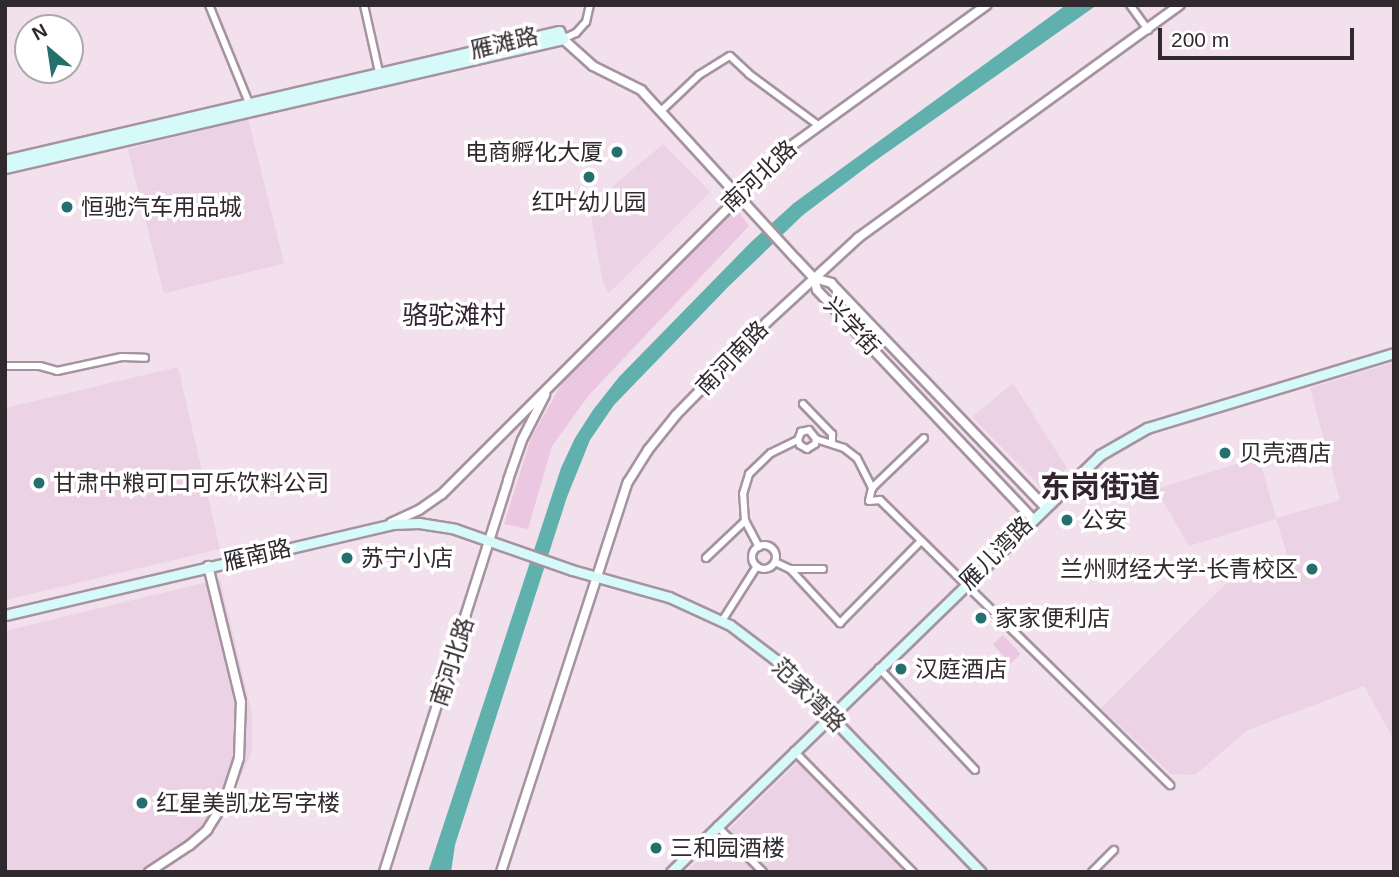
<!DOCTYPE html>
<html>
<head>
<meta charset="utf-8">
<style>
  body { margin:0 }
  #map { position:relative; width:1399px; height:877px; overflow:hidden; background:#f2e0ed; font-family:Arial,"Noto Sans SC",sans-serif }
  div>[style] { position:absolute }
  .built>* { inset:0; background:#ebd2e4; transform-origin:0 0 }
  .green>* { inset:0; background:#ebc7e2; transform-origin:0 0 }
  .water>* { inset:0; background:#60b1ae }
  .roads { filter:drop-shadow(2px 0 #a594a0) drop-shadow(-2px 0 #a594a0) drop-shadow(0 2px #a594a0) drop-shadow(0 -2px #a594a0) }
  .minor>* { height:6px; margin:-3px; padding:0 3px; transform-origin:3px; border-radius:3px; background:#fff }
  .minor>.ring { margin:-3px; padding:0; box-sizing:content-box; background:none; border:6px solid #fff; border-radius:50% }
  .tertiary>* { height:8px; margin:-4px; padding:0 4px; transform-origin:4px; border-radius:4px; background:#fff }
  .secondary>* { height:9px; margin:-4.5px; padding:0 4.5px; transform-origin:4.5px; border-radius:4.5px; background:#d5faf9 }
  .dots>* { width:19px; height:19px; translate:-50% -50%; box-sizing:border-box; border:4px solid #fff; border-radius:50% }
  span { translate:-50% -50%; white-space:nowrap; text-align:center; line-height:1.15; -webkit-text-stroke:7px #fff; paint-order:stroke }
  .street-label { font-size:23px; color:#30292e }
  .poi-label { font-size:23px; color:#30292e }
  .right { translate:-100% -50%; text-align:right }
  .left { translate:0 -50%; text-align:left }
  .quarter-label { font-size:26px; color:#32252f }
  .district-label { font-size:30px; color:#32252f; font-weight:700 }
  .frame { position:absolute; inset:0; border:7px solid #30292e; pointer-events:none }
  .north { position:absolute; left:14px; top:14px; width:70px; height:70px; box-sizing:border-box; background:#fff; border:2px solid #aca9ab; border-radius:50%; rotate:331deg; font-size:19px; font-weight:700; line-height:28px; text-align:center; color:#30292e }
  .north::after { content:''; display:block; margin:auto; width:24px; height:32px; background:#25706e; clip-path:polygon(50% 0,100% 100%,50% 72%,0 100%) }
  .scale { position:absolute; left:1158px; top:28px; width:196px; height:32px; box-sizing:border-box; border:4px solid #30292e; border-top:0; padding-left:9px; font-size:21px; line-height:24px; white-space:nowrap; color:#30292e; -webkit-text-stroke:5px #fff; paint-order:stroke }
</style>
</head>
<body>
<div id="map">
  <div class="built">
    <i style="left:248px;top:119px;width:149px;height:124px;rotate:76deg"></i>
    <i style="clip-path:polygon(663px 144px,710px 192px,609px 293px,603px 283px,592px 223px,593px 203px)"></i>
    <i style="clip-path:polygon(1394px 362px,1394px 740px,1364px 686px,1248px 730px,1195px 775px,1171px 774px,1101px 708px,1233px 577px,1289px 560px,1276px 519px,1189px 546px,1156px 489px,1259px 457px,1276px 518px,1340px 500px,1310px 388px)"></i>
    <i style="clip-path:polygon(178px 367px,220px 549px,5px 600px,5px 408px)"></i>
    <i style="clip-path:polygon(1013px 383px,1067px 468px,1044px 490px,972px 417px)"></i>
    <i style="clip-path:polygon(220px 579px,252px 713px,252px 751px,231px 799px,198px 840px,149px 872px,5px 872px,5px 631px)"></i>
    <i style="clip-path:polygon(805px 755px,916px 868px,912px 872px,686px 872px)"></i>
  </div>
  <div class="green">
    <i style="clip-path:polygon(736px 208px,749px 226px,589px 395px,552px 446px,528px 529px,504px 524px,531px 438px,562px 383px)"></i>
    <i style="left:1003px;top:635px;width:26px;height:14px;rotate:47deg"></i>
  </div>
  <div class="water">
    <i style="clip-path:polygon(1066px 5px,1097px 5px,872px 163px,803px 215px,729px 286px,614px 405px,590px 440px,567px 497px,455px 845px,451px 872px,428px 872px,561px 468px,575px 438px,593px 410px,619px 377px,751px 242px,794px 203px)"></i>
  </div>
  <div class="roads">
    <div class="minor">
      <i style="left:209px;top:5px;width:106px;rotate:67.8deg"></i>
      <i style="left:364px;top:5px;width:69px;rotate:77.4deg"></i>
      <i style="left:1130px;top:5px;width:31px;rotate:54deg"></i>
      <i style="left:563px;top:39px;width:14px;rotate:-25deg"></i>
      <i style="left:576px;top:33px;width:15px;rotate:-48deg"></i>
      <i style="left:586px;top:22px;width:17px;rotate:-77deg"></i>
      <i style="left:660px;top:112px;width:54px;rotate:-43.5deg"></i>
      <i style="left:699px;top:75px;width:36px;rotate:-32deg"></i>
      <i style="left:730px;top:56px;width:26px;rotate:43deg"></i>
      <i style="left:749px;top:74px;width:86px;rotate:36.5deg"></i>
      <i style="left:5px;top:366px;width:35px"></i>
      <i style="left:40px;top:366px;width:18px;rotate:16deg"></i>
      <i style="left:57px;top:371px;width:66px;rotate:-12.2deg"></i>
      <i style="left:122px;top:357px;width:23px;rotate:2deg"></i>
      <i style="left:803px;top:404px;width:42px;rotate:46deg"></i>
      <i style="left:832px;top:434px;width:8px;rotate:90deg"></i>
      <i style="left:816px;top:439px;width:5px;rotate:101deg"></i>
      <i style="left:815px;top:444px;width:9px;rotate:148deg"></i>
      <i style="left:807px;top:449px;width:8px;rotate:-150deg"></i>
      <i style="left:800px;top:445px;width:5px;rotate:-112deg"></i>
      <i style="left:798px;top:440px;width:9px;rotate:-69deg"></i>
      <i style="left:801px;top:432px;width:8px;rotate:-14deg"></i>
      <i style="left:809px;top:430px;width:11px;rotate:52deg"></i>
      <i style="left:816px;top:439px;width:29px;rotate:18deg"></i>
      <i style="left:844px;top:448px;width:16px;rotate:38deg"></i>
      <i style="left:857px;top:458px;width:34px;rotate:63deg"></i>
      <i style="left:872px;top:488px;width:13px;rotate:103deg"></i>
      <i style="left:869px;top:501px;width:11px;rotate:-5deg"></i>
      <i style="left:880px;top:500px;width:407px;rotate:44.5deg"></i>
      <i style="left:872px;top:488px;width:72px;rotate:-43.9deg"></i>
      <i class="ring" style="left:752px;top:545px;width:18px;height:18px"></i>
      <i style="left:759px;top:547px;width:30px;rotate:-118deg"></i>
      <i style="left:745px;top:521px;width:27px;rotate:-94deg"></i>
      <i style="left:743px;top:494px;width:21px;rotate:-73deg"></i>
      <i style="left:749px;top:474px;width:30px;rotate:-44deg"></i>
      <i style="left:771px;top:453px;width:30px;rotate:-26deg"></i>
      <i style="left:706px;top:558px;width:54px;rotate:-43.5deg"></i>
      <i style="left:775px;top:562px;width:17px;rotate:25deg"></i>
      <i style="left:790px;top:569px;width:33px"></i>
      <i style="left:790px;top:569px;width:74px;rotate:47.2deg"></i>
      <i style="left:840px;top:623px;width:114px;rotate:-45.4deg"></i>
      <i style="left:722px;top:621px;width:65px;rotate:-57.5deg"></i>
      <i style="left:879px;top:668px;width:140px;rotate:46.7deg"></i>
      <i style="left:794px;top:751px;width:170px;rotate:45.5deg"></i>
      <i style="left:717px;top:826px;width:65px;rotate:45deg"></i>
      <i style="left:1092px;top:872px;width:31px;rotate:-45deg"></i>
    </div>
    <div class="tertiary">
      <i style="left:563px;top:39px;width:40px;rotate:42deg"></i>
      <i style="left:593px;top:66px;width:54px;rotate:26.6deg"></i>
      <i style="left:641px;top:90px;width:229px;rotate:47.5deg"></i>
      <i style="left:796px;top:259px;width:26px;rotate:47deg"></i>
      <i style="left:814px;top:278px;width:18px;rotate:16deg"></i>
      <i style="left:831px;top:283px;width:308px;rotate:46.3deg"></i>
      <i style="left:814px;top:278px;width:12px;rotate:76deg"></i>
      <i style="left:817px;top:290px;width:313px;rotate:46.7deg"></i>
      <i style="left:391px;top:523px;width:31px;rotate:-25deg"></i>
      <i style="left:419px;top:510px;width:28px;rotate:-35deg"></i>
      <i style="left:442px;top:494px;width:488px;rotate:-45deg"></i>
      <i style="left:787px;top:149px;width:246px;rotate:-35.8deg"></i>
      <i style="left:149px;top:872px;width:49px;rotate:-33.4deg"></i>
      <i style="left:190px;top:845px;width:23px;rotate:-41deg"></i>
      <i style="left:207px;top:830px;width:34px;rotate:-58deg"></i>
      <i style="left:225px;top:801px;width:45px;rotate:-72deg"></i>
      <i style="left:239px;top:758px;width:56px;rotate:-88deg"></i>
      <i style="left:241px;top:702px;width:140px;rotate:-103.6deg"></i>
      <i style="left:384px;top:872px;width:411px;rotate:-72.4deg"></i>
      <i style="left:508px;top:480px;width:42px;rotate:-70.7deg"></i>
      <i style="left:522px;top:440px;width:51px;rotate:-62.9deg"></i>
      <i style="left:501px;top:872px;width:410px;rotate:-72deg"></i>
      <i style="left:628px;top:482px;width:38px;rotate:-58deg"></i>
      <i style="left:648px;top:450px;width:45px;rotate:-51.3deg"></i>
      <i style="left:676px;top:415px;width:130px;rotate:-45.6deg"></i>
      <i style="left:767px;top:322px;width:124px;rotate:-42.7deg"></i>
      <i style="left:858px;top:238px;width:397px;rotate:-35.9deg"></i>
    </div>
    <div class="secondary">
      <i style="left:5px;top:160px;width:569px;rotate:-13.11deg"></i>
      <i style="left:559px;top:31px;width:9px;rotate:63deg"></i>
      <i style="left:563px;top:39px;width:573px;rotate:166.98deg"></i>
      <i style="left:5px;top:615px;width:398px;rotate:-13.2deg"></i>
      <i style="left:392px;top:524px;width:27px;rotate:-2deg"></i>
      <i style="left:419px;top:523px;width:36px;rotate:9deg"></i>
      <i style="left:455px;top:529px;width:124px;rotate:19.3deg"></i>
      <i style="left:572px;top:570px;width:101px;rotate:15.6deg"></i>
      <i style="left:669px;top:597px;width:67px;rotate:24.7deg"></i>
      <i style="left:730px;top:625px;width:58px;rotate:37.3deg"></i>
      <i style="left:776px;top:660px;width:295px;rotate:46deg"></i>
      <i style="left:671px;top:872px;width:598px;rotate:-44.19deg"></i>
      <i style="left:1100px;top:455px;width:54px;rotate:-29.9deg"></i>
      <i style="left:1147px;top:428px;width:258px;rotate:-16.9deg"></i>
    </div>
  </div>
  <div class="dots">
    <i style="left:617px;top:152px;background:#25706e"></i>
    <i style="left:589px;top:177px;background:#25706e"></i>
    <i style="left:67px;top:207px;background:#25706e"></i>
    <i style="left:1225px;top:453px;background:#25706e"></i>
    <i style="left:39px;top:483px;background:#25706e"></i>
    <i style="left:1067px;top:520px;background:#25706e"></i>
    <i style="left:347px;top:558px;background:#25706e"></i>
    <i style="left:1312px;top:569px;background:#25706e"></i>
    <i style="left:981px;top:618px;background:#25706e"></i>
    <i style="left:901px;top:669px;background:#25706e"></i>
    <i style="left:142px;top:803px;background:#25706e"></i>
    <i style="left:656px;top:848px;background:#25706e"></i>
  </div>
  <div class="street-label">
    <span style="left:504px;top:43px;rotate:-13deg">雁滩路</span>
    <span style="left:759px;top:176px;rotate:-43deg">南河北路</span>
    <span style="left:852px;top:326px;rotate:47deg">兴学街</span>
    <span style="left:732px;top:358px;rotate:-46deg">南河南路</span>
    <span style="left:996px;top:553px;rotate:-45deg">雁儿湾路</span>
    <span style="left:257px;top:555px;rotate:-13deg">雁南路</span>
    <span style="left:452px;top:662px;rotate:-72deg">南河北路</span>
    <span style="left:809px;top:695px;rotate:45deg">范家湾路</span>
  </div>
  <div class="poi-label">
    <span class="right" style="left:603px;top:152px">电商孵化大厦</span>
    <span style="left:589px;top:202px">红叶幼儿园</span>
    <span class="left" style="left:81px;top:207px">恒驰汽车用品城</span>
    <span class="left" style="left:1239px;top:453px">贝壳酒店</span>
    <span class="left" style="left:53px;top:483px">甘肃中粮可口可乐饮料公司</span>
    <span class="left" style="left:1081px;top:520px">公安</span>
    <span class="left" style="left:361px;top:558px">苏宁小店</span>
    <span class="right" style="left:1298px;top:569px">兰州财经大学-长青校区</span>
    <span class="left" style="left:995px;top:618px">家家便利店</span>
    <span class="left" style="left:915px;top:669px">汉庭酒店</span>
    <span class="left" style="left:156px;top:803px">红星美凯龙写字楼</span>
    <span class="left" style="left:670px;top:848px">三和园酒楼</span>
  </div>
  <div class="quarter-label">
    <span style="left:454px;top:316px">骆驼滩村</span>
  </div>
  <div class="district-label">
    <span style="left:1100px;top:487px">东岗街道</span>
  </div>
  <div class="frame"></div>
  <div class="north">N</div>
  <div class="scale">200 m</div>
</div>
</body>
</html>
